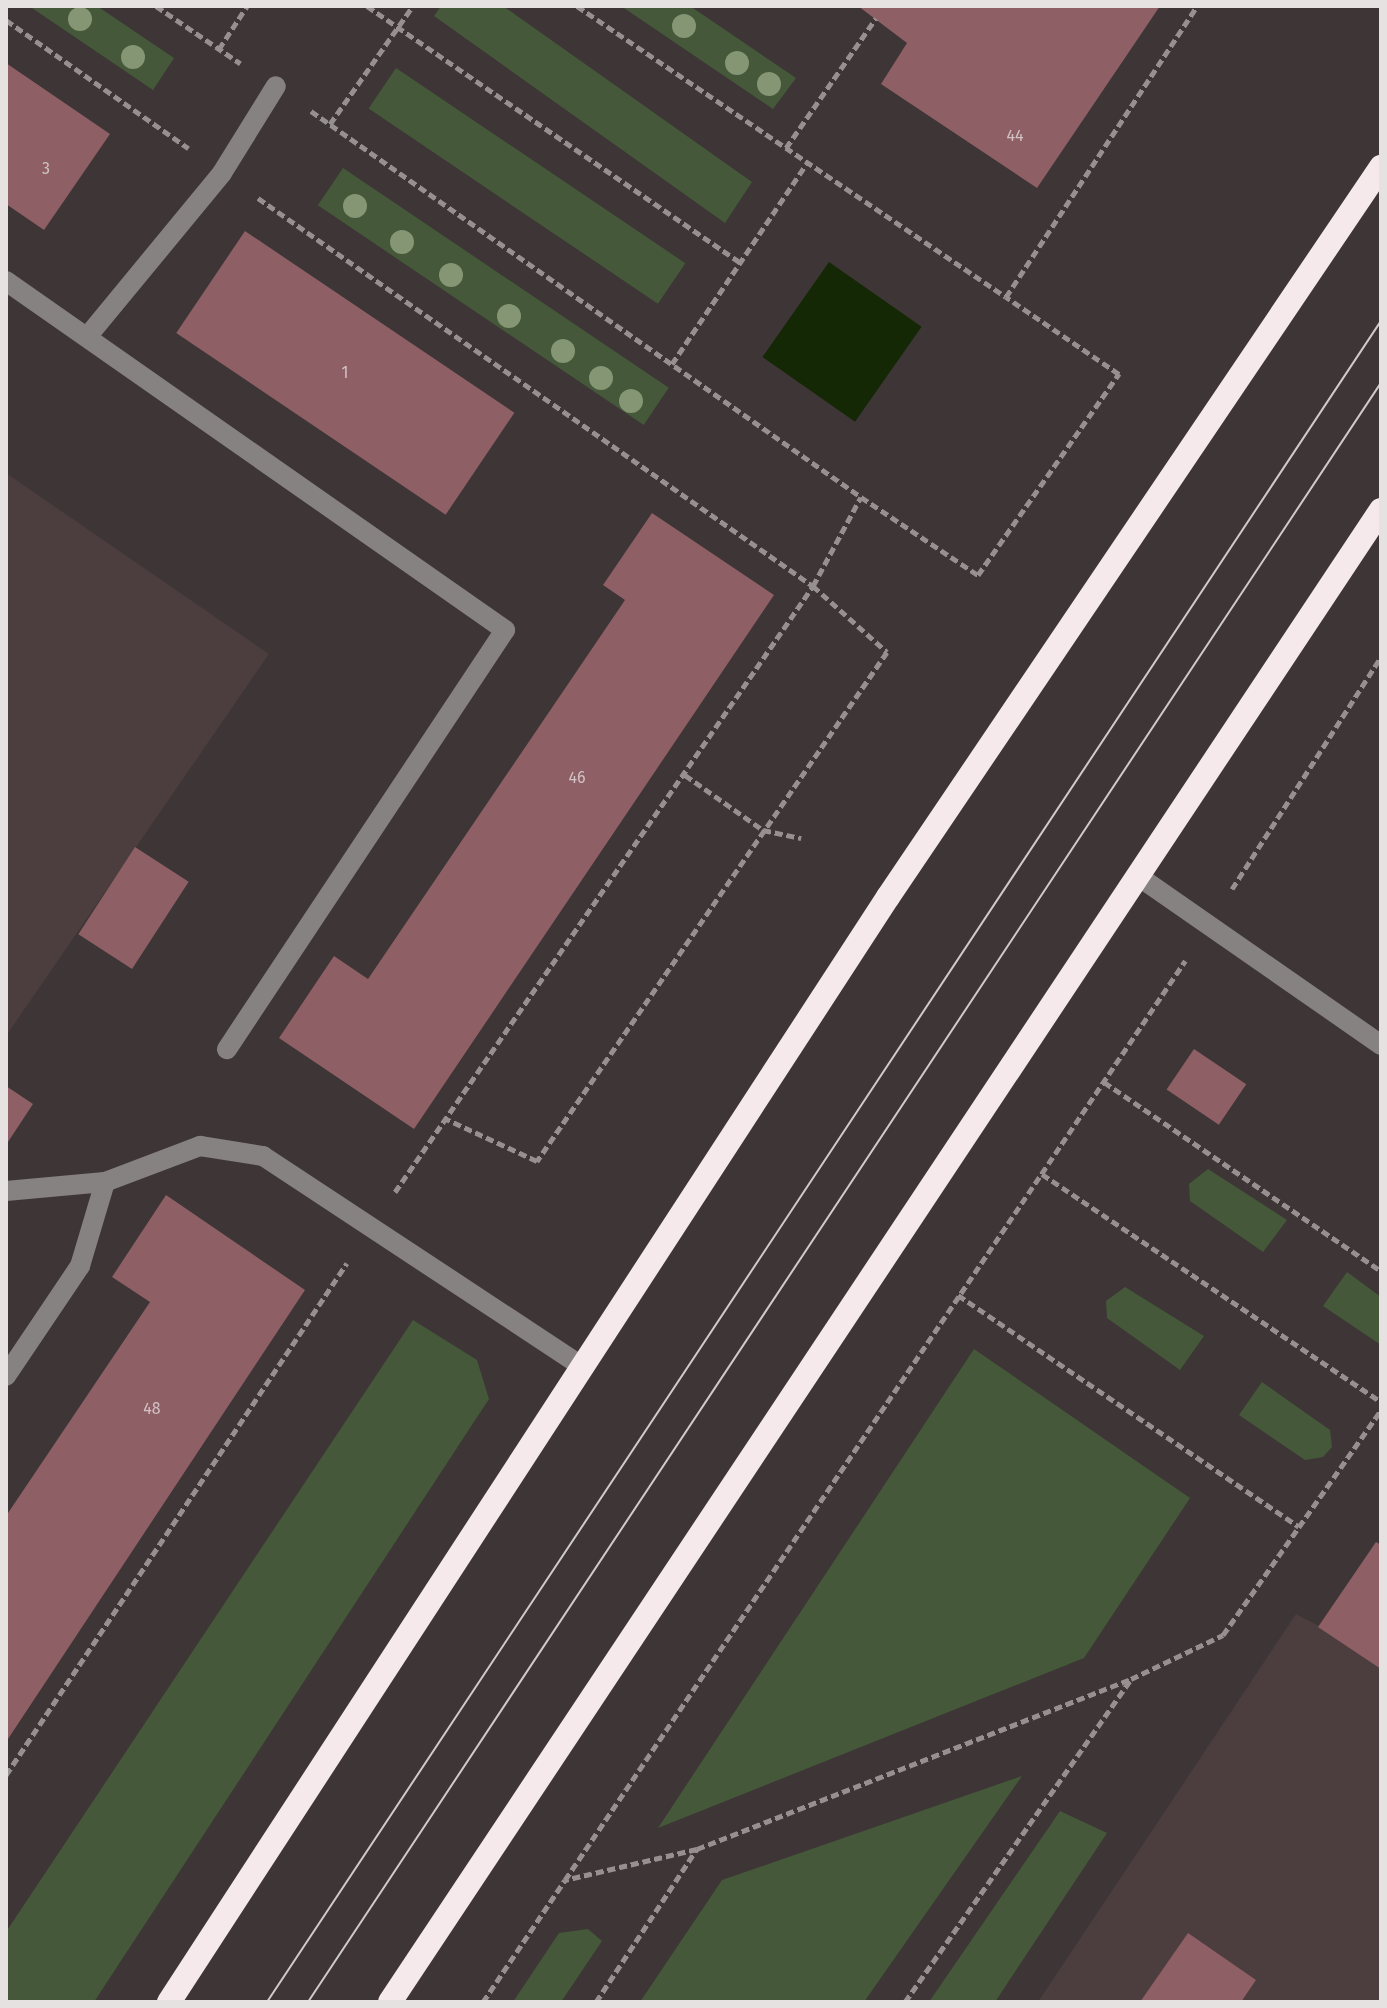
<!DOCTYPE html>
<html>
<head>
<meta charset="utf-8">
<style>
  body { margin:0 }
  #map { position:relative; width:1387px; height:2008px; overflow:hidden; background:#3d3536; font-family:"Fira Sans",sans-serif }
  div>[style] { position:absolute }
  .built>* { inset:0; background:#4c3d3f }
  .green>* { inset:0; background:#455839; transform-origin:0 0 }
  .water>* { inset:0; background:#152806; transform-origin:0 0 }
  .building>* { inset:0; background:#8e5f65; transform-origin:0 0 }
  .path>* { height:5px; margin-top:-2.5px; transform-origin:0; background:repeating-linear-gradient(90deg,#969090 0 8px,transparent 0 12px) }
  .minor>* { height:20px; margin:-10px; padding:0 10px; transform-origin:10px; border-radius:10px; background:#868282 }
  .highway>* { height:24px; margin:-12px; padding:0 12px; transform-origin:12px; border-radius:12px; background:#f5e9eb }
  .tram>* { height:2px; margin:-1px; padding:0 1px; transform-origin:1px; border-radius:1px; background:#d0cbcb }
  .trees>* { width:24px; height:24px; margin:-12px; border-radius:50%; background:#859675 }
  span { translate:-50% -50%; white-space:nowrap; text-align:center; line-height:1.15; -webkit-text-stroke:6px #211d1e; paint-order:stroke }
  .number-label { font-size:16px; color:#d1c1c3 }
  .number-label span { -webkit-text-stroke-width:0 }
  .frame { position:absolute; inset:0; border:8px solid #e7e2e2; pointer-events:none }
</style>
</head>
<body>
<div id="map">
  <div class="built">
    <i style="clip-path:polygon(6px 473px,269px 654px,6px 1036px)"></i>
    <i style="clip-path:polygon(1376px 1542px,1381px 1545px,1381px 2002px,1038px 2002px,1296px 1614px,1319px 1626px)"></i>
  </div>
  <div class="green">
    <i style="clip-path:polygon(29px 6px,97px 6px,174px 58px,153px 90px)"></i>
    <i style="clip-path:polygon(441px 6px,503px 6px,752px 182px,725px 223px,434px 16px)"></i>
    <i style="clip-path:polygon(621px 6px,690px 6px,796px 78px,773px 109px)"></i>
    <i style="left:396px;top:68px;width:349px;height:49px;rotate:34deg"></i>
    <i style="left:343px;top:168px;width:393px;height:45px;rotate:34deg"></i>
    <i style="clip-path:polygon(1208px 1169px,1287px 1220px,1263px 1252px,1190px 1201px,1189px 1184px)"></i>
    <i style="clip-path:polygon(1347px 1272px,1381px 1297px,1381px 1345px,1323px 1306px)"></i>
    <i style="clip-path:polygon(1125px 1287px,1204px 1336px,1180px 1370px,1107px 1318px,1106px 1301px)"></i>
    <i style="clip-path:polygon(413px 1320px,477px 1360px,489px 1399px,94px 2002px,6px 2002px,6px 1932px)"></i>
    <i style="clip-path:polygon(974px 1349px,1190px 1498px,1084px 1658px,658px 1828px)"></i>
    <i style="clip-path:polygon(1262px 1382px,1330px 1430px,1332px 1447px,1323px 1457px,1305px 1460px,1239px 1415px)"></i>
    <i style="clip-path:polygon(1022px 1776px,864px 2002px,640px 2002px,722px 1880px)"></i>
    <i style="clip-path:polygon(1060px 1811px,1107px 1833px,995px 2002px,929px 2002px)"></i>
    <i style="clip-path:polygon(588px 1929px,602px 1941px,561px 2002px,513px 2002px,559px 1933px)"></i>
  </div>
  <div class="water">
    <i style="left:829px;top:262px;width:113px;height:116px;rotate:35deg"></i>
  </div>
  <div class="building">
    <i style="clip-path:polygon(858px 6px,1160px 6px,1037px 188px,881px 84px,907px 43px)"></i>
    <i style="clip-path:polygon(6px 63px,110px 134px,44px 230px,6px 204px)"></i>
    <i style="left:245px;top:231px;width:325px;height:123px;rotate:34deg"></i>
    <i style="clip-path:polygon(652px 513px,774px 595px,414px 1129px,279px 1038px,334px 956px,368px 979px,625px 600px,603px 585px)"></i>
    <i style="left:135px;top:847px;width:64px;height:104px;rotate:33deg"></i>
    <i style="left:1194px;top:1049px;width:63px;height:49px;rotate:34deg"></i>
    <i style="clip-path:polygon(6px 1086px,33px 1104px,6px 1145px)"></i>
    <i style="clip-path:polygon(166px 1195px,305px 1290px,6px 1742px,6px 1516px,150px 1302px,112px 1277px)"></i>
    <i style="clip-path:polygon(1376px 1542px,1381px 1545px,1381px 1669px,1318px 1627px)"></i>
    <i style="clip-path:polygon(1188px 1933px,1256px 1980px,1241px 2002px,1140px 2002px)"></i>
  </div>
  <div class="path">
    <i style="left:156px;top:6px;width:102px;rotate:34.2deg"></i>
    <i style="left:367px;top:6px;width:454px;rotate:34.5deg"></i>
    <i style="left:577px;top:6px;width:518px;rotate:34.15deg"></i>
    <i style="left:6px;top:20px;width:223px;rotate:35.1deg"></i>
    <i style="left:219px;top:49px;width:51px;rotate:-56.9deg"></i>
    <i style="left:311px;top:111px;width:672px;rotate:35.06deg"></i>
    <i style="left:330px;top:124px;width:144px;rotate:-54.9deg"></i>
    <i style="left:786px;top:148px;width:158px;rotate:-55.3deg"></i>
    <i style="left:258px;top:198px;width:677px;rotate:34.96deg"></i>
    <i style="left:813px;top:586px;width:99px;rotate:41.7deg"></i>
    <i style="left:887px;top:652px;width:618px;rotate:124.51deg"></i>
    <i style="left:537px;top:1161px;width:100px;rotate:-155.2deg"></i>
    <i style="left:672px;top:364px;width:242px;rotate:-56.1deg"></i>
    <i style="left:685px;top:775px;width:95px;rotate:35.2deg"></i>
    <i style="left:763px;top:830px;width:39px;rotate:12deg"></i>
    <i style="left:1232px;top:889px;width:276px;rotate:-57.3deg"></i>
    <i style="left:1104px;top:1082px;width:335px;rotate:34.3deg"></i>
    <i style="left:1042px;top:1174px;width:409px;rotate:33.9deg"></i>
    <i style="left:395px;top:1192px;width:736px;rotate:-55.4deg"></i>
    <i style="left:813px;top:586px;width:101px;rotate:-61.7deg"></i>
    <i style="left:861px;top:497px;width:141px;rotate:33.7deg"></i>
    <i style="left:978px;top:575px;width:246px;rotate:-55deg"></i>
    <i style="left:1119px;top:374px;width:137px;rotate:-145.7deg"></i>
    <i style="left:1006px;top:297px;width:348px;rotate:-56.7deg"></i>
    <i style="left:958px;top:1295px;width:412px;rotate:34.2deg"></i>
    <i style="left:6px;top:1775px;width:615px;rotate:-56.34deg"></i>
    <i style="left:697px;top:1849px;width:466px;rotate:-21.4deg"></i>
    <i style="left:1131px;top:1679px;width:102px;rotate:-25.6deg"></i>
    <i style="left:1223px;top:1635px;width:275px;rotate:-54.9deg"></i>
    <i style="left:483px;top:2002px;width:147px;rotate:-56.1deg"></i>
    <i style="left:596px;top:2002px;width:183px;rotate:-56.6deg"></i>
    <i style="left:697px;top:1849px;width:136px;rotate:166.8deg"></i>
    <i style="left:565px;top:1880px;width:1109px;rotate:-55.99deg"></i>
    <i style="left:905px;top:2002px;width:394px;rotate:-55deg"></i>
  </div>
  <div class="minor">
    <i style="left:6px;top:281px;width:609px;rotate:34.97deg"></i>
    <i style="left:505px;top:630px;width:503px;rotate:123.56deg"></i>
    <i style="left:87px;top:337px;width:212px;rotate:-50.5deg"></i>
    <i style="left:222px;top:173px;width:102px;rotate:-58.2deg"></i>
    <i style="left:1138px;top:876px;width:296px;rotate:34.8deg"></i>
    <i style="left:6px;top:1191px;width:99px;rotate:-5.2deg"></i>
    <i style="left:6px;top:1376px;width:133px;rotate:-56.1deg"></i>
    <i style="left:80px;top:1266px;width:88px;rotate:-73.4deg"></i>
    <i style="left:105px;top:1182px;width:102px;rotate:-20.8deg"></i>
    <i style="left:200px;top:1146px;width:64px;rotate:9deg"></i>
    <i style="left:263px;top:1156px;width:382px;rotate:33.4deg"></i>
  </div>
  <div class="highway">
    <i style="left:169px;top:2002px;width:1318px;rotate:-56.95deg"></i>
    <i style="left:888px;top:897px;width:881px;rotate:-55.97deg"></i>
    <i style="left:390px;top:2002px;width:1791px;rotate:-56.41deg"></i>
  </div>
  <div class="tram">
    <i style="left:267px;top:2002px;width:2017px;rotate:-56.47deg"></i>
    <i style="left:308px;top:2002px;width:1942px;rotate:-56.47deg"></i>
  </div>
  <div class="trees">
    <i style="left:80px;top:19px"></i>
    <i style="left:684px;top:26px"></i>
    <i style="left:133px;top:57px"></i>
    <i style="left:737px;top:63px"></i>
    <i style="left:769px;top:84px"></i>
    <i style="left:355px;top:206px"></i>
    <i style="left:402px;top:242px"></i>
    <i style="left:451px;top:275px"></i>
    <i style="left:509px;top:316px"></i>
    <i style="left:563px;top:351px"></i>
    <i style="left:601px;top:378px"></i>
    <i style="left:631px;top:401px"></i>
  </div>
  <div class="number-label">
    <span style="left:1015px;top:136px">44</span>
    <span style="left:46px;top:169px">3</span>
    <span style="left:345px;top:373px">1</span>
    <span style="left:577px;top:778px">46</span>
    <span style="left:152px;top:1409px">48</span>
  </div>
  <div class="frame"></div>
</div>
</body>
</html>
